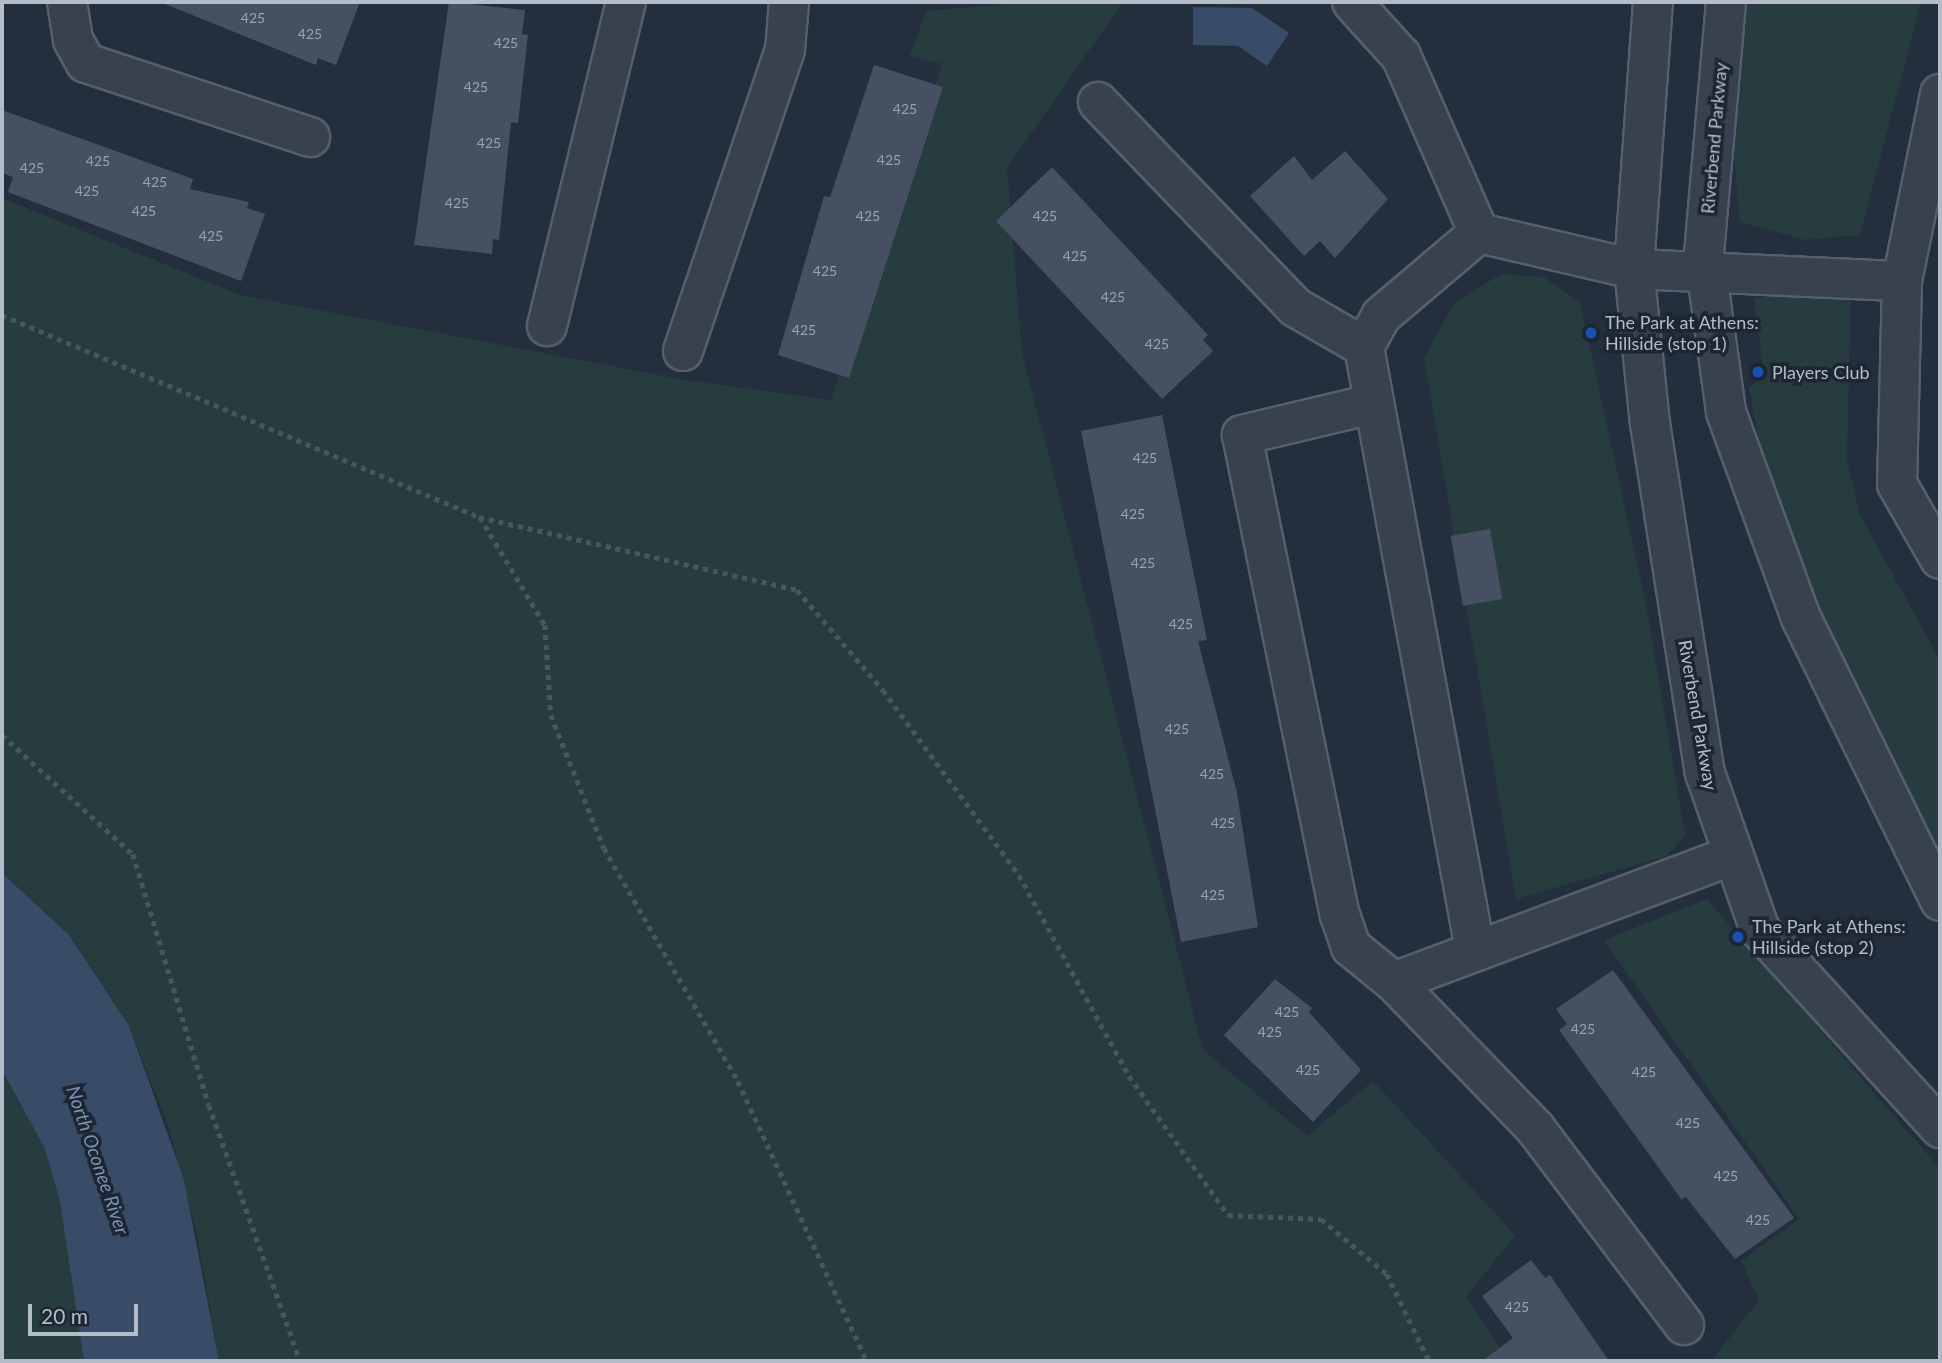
<!DOCTYPE html>
<html>
<head>
<meta charset="utf-8">
<style>
  body { margin:0 }
  #map { position:relative; width:1942px; height:1363px; overflow:hidden; background:#242f3e; font-family:Lato,sans-serif }
  div>[style] { position:absolute }
  .green>* { inset:0; background:#263c3f }
  .water>* { inset:0; background:#394c67 }
  .building>* { inset:0; background:#455162; transform-origin:0 0 }
  .path>* { height:4.5px; margin-top:-2.25px; transform-origin:0; background:repeating-linear-gradient(90deg,#44595c 0 5px,transparent 0 10px) }
  .roads { filter:drop-shadow(2px 0 #565f6c) drop-shadow(-2px 0 #565f6c) drop-shadow(0 2px #565f6c) drop-shadow(0 -2px #565f6c) }
  .minor>* { height:38px; margin:-19px; padding:0 19px; transform-origin:19px; border-radius:19px; background:#38414e }
  .dots>* { width:19px; height:19px; translate:-50% -50%; box-sizing:border-box; border:4px solid #1d2633; border-radius:50% }
  span { translate:-50% -50%; white-space:nowrap; text-align:center; line-height:1.15; -webkit-text-stroke:7px #1d2633; paint-order:stroke }
  .number-label { font-size:14px; color:#98a1af }
  .number-label span { -webkit-text-stroke-width:0 }
  .street-label { font-size:18px; color:#b4bcc9 }
  .poi-label { font-size:18px; color:#b4bcc9 }
  .left { translate:0 -50%; text-align:left }
  .water-label { font-size:19px; color:#7c92b1; font-style:italic }
  .frame { position:absolute; inset:0; border:4px solid #b4bcc9; pointer-events:none }
  .scale { position:absolute; left:28px; top:1304px; width:110px; height:32px; box-sizing:border-box; border:4px solid #b4bcc9; border-top:0; padding-left:9px; font-size:21px; line-height:24px; white-space:nowrap; color:#b4bcc9; -webkit-text-stroke:5px #1d2633; paint-order:stroke }
</style>
</head>
<body>
<div id="map">
  <div class="green">
    <i style="clip-path:polygon(1028px 2px,1123px 2px,1007px 168px,1022px 353px,1203px 1050px,1307px 1136px,1373px 1081px,1515px 1235px,1466px 1297px,1509px 1361px,219px 1361px,197px 1234px,169px 1128px,129px 1026px,69px 935px,2px 873px,2px 198px,240px 295px,685px 380px,831px 400px,942px 64px,910px 56px,926px 11px)"></i>
    <i style="clip-path:polygon(1746px 2px,1921px 2px,1860px 235px,1805px 240px,1740px 222px,1732px 137px)"></i>
    <i style="clip-path:polygon(1501px 274px,1544px 277px,1580px 302px,1646px 604px,1685px 835px,1667px 856px,1516px 899px,1424px 357px,1454px 304px)"></i>
    <i style="clip-path:polygon(1851px 287px,1847px 459px,1860px 515px,1940px 660px,1940px 850px,1931px 845px,1804px 583px,1767px 484px,1749px 388px,1764px 375px,1754px 298px)"></i>
    <i style="clip-path:polygon(1707px 899px,1940px 1169px,1940px 1361px,1711px 1361px,1759px 1300px,1741px 1261px,1799px 1219px,1604px 940px)"></i>
    <i style="clip-path:polygon(2px 1070px,45px 1149px,60px 1202px,84px 1361px,2px 1361px)"></i>
  </div>
  <div class="water">
    <i style="clip-path:polygon(1193px 7px,1252px 8px,1289px 33px,1267px 66px,1238px 46px,1193px 45px)"></i>
    <i style="clip-path:polygon(2px 873px,69px 935px,129px 1026px,184px 1180px,219px 1361px,84px 1361px,60px 1202px,45px 1149px,2px 1070px)"></i>
  </div>
  <div class="building">
    <i style="clip-path:polygon(160px 2px,360px 2px,336px 65px,318px 58px,316px 65px)"></i>
    <i style="clip-path:polygon(449px 2px,525px 10px,522px 34px,528px 35px,518px 123px,511px 122px,499px 240px,493px 239px,492px 254px,414px 245px)"></i>
    <i style="clip-path:polygon(874px 65px,943px 87px,849px 378px,778px 355px,824px 196px,830px 197px)"></i>
    <i style="clip-path:polygon(2px 110px,193px 179px,190px 189px,249px 202px,247px 208px,265px 214px,241px 281px,8px 192px,13px 177px,2px 173px)"></i>
    <i style="clip-path:polygon(1345px 151px,1388px 199px,1335px 258px,1320px 241px,1304px 256px,1250px 196px,1294px 156px,1312px 180px)"></i>
    <i style="clip-path:polygon(1052px 167px,1208px 335px,1203px 340px,1213px 351px,1162px 399px,996px 221px)"></i>
    <i style="clip-path:polygon(1162px 415px,1207px 640px,1198px 641px,1237px 793px,1258px 927px,1181px 942px,1081px 431px)"></i>
    <i style="left:1490px;top:529px;width:71px;height:40px;rotate:80deg"></i>
    <i style="clip-path:polygon(1613px 970px,1794px 1218px,1735px 1259px,1685px 1196px,1682px 1200px,1559px 1030px,1567px 1024px,1556px 1009px)"></i>
    <i style="clip-path:polygon(1275px 979px,1312px 1008px,1309px 1012px,1361px 1070px,1313px 1122px,1224px 1035px)"></i>
    <i style="clip-path:polygon(1531px 1260px,1545px 1278px,1550px 1275px,1609px 1361px,1482px 1361px,1513px 1338px,1482px 1296px)"></i>
  </div>
  <div class="path">
    <i style="left:2px;top:315px;width:518px;rotate:22.95deg"></i>
    <i style="left:479px;top:517px;width:326px;rotate:12.9deg"></i>
    <i style="left:797px;top:590px;width:132px;rotate:49.3deg"></i>
    <i style="left:883px;top:690px;width:230px;rotate:53.7deg"></i>
    <i style="left:1019px;top:875px;width:229px;rotate:61.3deg"></i>
    <i style="left:1129px;top:1076px;width:171px;rotate:54.5deg"></i>
    <i style="left:1228px;top:1215px;width:93px;rotate:2.5deg"></i>
    <i style="left:1321px;top:1219px;width:86px;rotate:39.8deg"></i>
    <i style="left:1387px;top:1274px;width:97px;rotate:64.2deg"></i>
    <i style="left:480px;top:517px;width:126px;rotate:59deg"></i>
    <i style="left:545px;top:625px;width:90px;rotate:86.2deg"></i>
    <i style="left:551px;top:715px;width:143px;rotate:68.3deg"></i>
    <i style="left:604px;top:848px;width:269px;rotate:60.1deg"></i>
    <i style="left:738px;top:1081px;width:308px;rotate:65.3deg"></i>
    <i style="left:2px;top:735px;width:177px;rotate:42.3deg"></i>
    <i style="left:133px;top:854px;width:262px;rotate:73.2deg"></i>
    <i style="left:209px;top:1105px;width:272px;rotate:70.4deg"></i>
  </div>
  <div class="roads">
    <div class="minor">
      <i style="left:67px;top:2px;width:38px;rotate:81deg"></i>
      <i style="left:73px;top:40px;width:26px;rotate:61deg"></i>
      <i style="left:86px;top:63px;width:236px;rotate:18.3deg"></i>
      <i style="left:1352px;top:2px;width:73px;rotate:47.8deg"></i>
      <i style="left:1401px;top:56px;width:193px;rotate:66.2deg"></i>
      <i style="left:1653px;top:2px;width:268px;rotate:94.1deg"></i>
      <i style="left:1634px;top:269px;width:155px;rotate:84.1deg"></i>
      <i style="left:1650px;top:423px;width:354px;rotate:81.1deg"></i>
      <i style="left:1705px;top:773px;width:166px;rotate:70.7deg"></i>
      <i style="left:1760px;top:930px;width:268px;rotate:47.7deg"></i>
      <i style="left:1726px;top:2px;width:252px;rotate:95deg"></i>
      <i style="left:1704px;top:253px;width:161px;rotate:82.1deg"></i>
      <i style="left:1726px;top:412px;width:219px;rotate:70deg"></i>
      <i style="left:1801px;top:618px;width:315px;rotate:63.8deg"></i>
      <i style="left:1098px;top:102px;width:284px;rotate:46.1deg"></i>
      <i style="left:1295px;top:307px;width:80px;rotate:30.1deg"></i>
      <i style="left:1902px;top:281px;width:191px;rotate:-78.5deg"></i>
      <i style="left:547px;top:326px;width:333px;rotate:-76.3deg"></i>
      <i style="left:683px;top:351px;width:318px;rotate:-71.3deg"></i>
      <i style="left:785px;top:50px;width:48px;rotate:-85.2deg"></i>
      <i style="left:1372px;top:404px;width:134px;rotate:166.6deg"></i>
      <i style="left:1242px;top:435px;width:490px;rotate:78.5deg"></i>
      <i style="left:1340px;top:915px;width:34px;rotate:71deg"></i>
      <i style="left:1351px;top:947px;width:55px;rotate:39.1deg"></i>
      <i style="left:1475px;top:949px;width:612px;rotate:-100.45deg"></i>
      <i style="left:1364px;top:347px;width:35px;rotate:-61deg"></i>
      <i style="left:1381px;top:316px;width:128px;rotate:-40.3deg"></i>
      <i style="left:1479px;top:233px;width:159px;rotate:13.1deg"></i>
      <i style="left:1634px;top:269px;width:268px;rotate:2.6deg"></i>
      <i style="left:1902px;top:281px;width:203px;rotate:91.4deg"></i>
      <i style="left:1897px;top:484px;width:86px;rotate:60.2deg"></i>
      <i style="left:1684px;top:1325px;width:246px;rotate:-127.1deg"></i>
      <i style="left:1536px;top:1129px;width:204px;rotate:-134deg"></i>
      <i style="left:1394px;top:982px;width:360px;rotate:-20.5deg"></i>
    </div>
  </div>
  <div class="dots">
    <i style="left:1591px;top:333px;background:#1a4fb4"></i>
    <i style="left:1758px;top:372px;background:#1a4fb4"></i>
    <i style="left:1738px;top:937px;background:#1a4fb4"></i>
  </div>
  <div class="number-label">
    <span style="left:253px;top:18px">425</span>
    <span style="left:310px;top:34px">425</span>
    <span style="left:506px;top:43px">425</span>
    <span style="left:476px;top:87px">425</span>
    <span style="left:905px;top:109px">425</span>
    <span style="left:489px;top:143px">425</span>
    <span style="left:889px;top:160px">425</span>
    <span style="left:98px;top:161px">425</span>
    <span style="left:32px;top:168px">425</span>
    <span style="left:155px;top:182px">425</span>
    <span style="left:87px;top:191px">425</span>
    <span style="left:457px;top:203px">425</span>
    <span style="left:144px;top:211px">425</span>
    <span style="left:868px;top:216px">425</span>
    <span style="left:1045px;top:216px">425</span>
    <span style="left:211px;top:236px">425</span>
    <span style="left:1075px;top:256px">425</span>
    <span style="left:825px;top:271px">425</span>
    <span style="left:1113px;top:297px">425</span>
    <span style="left:804px;top:330px">425</span>
    <span style="left:1157px;top:344px">425</span>
    <span style="left:1145px;top:458px">425</span>
    <span style="left:1133px;top:514px">425</span>
    <span style="left:1143px;top:563px">425</span>
    <span style="left:1181px;top:624px">425</span>
    <span style="left:1177px;top:729px">425</span>
    <span style="left:1212px;top:774px">425</span>
    <span style="left:1223px;top:823px">425</span>
    <span style="left:1213px;top:895px">425</span>
    <span style="left:1287px;top:1012px">425</span>
    <span style="left:1583px;top:1029px">425</span>
    <span style="left:1270px;top:1032px">425</span>
    <span style="left:1308px;top:1070px">425</span>
    <span style="left:1644px;top:1072px">425</span>
    <span style="left:1688px;top:1123px">425</span>
    <span style="left:1726px;top:1176px">425</span>
    <span style="left:1758px;top:1220px">425</span>
    <span style="left:1517px;top:1307px">425</span>
  </div>
  <div class="street-label">
    <span style="left:1714px;top:138px;rotate:-85deg">Riverbend Parkway</span>
    <span style="left:1698px;top:715px;rotate:80deg">Riverbend Parkway</span>
  </div>
  <div class="poi-label">
    <span class="left" style="left:1605px;top:333px">The Park at Athens:<br>Hillside (stop 1)</span>
    <span class="left" style="left:1772px;top:372px">Players Club</span>
    <span class="left" style="left:1752px;top:937px">The Park at Athens:<br>Hillside (stop 2)</span>
  </div>
  <div class="water-label">
    <span style="left:98px;top:1160px;rotate:71deg">North Oconee River</span>
  </div>
  <div class="frame"></div>
  <div class="scale">20 m</div>
</div>
</body>
</html>
